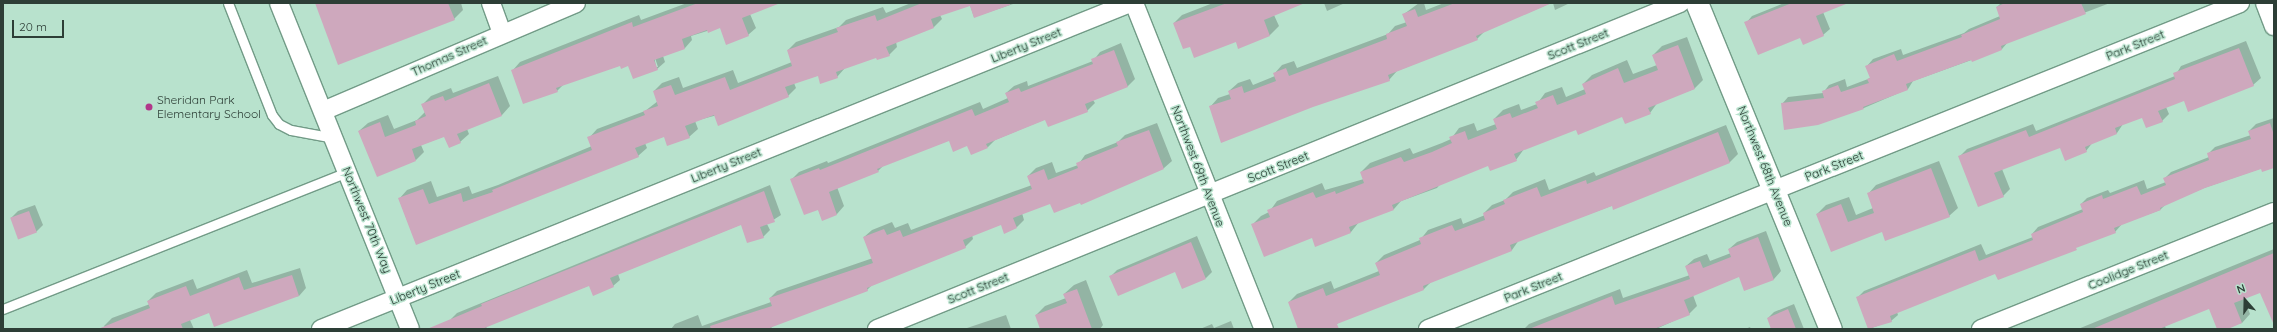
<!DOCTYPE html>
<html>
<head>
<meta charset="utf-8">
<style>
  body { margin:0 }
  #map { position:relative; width:2277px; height:332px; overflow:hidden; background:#b8e2cd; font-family:Quicksand,sans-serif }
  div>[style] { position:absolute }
  .shadow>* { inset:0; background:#0003 }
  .building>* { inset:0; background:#cea8bd; transform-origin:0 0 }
  .roads { filter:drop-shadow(1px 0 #729b87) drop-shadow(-1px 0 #729b87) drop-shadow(0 1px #729b87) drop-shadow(0 -1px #729b87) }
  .lane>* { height:9px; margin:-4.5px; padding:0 4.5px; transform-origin:4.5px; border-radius:4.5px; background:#fff }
  .street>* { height:18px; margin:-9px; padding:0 9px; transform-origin:9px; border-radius:9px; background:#fff }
  .secondary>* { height:22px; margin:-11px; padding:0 11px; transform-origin:11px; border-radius:11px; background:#fff }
  .dots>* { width:11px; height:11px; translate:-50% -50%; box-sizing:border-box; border:2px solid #b8e2cd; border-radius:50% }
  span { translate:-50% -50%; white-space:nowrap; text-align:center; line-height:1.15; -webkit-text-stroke:3px #b8e2cd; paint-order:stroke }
  .street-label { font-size:12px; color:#2d3e36 }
  .poi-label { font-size:12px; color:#2d3e36 }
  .left { translate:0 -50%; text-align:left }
  .frame { position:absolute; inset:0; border:4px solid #2d3e36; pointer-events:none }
  .north { position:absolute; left:2225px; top:280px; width:40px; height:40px; -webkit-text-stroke:3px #b8e2cd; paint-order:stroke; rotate:340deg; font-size:11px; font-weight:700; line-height:16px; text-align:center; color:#2d3e36 }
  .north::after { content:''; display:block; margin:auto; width:14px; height:18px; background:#2d3e36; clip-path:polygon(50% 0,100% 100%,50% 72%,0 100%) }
  .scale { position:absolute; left:12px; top:20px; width:52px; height:18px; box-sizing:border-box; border:2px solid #2d3e36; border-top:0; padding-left:5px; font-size:12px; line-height:14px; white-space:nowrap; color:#2d3e36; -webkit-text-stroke:3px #b8e2cd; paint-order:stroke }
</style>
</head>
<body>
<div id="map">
  <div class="shadow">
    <i style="clip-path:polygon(316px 3px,461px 3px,463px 10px,454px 19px)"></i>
    <i style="clip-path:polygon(evenodd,687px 3px,773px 3px,750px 14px,756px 28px,748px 35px,720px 27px,691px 36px,692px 40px,685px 48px,663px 56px,665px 62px,657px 69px,621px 65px,564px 84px,557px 91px,513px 70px,520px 62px,639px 15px,641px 20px,687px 3px,654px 55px,658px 67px,656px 67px,654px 55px)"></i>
    <i style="clip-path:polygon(911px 3px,1016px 3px,974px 17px,970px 5px,940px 15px,942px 19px,934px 27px,896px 42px,897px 47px,889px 55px,877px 56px,845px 68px,837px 77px,819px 75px,794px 83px,796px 88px,788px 96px,695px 121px,698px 129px,689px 137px,665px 136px,645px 143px,647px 148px,638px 156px,416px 243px,399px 199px,407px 190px,431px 181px,437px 197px,469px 186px,472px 194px,498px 185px,592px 146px,589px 138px,597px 129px,645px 111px,658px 101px,654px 91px,662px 83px,679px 77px,683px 88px,733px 70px,738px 83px,792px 62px,788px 50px,796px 42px,839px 27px,846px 20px,883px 7px,886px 13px)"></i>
    <i style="clip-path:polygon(1213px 3px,1303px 3px,1274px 15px,1279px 26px,1270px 35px,1239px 47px,1236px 41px,1190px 46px,1174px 23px,1182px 15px)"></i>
    <i style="clip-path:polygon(1324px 3px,1345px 3px,1327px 11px)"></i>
    <i style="clip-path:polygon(1419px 3px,1424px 3px,1426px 10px,1444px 3px,1551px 3px,1485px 31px,1477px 39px,1397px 71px,1389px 80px,1210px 107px,1218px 98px,1230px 94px,1229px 91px,1238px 83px,1250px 79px,1253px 85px,1275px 76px,1274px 74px,1282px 65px,1294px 61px,1297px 68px,1388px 34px,1395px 26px,1407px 22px,1404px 14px)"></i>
    <i style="clip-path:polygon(1553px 3px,1570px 3px,1555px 10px)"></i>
    <i style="clip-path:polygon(1784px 3px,1845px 3px,1823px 12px,1830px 29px,1823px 35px,1801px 37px,1746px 23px,1752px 16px)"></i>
    <i style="clip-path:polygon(2001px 3px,2110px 3px,2008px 42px,2002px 49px,1913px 81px,1908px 89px,1864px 108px,1782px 104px,1788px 97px,1823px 93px,1829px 85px,1845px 79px,1847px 87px,1868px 79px,1871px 77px,1867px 66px,1873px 59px,1901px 49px,1903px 55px,1964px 33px,1969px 29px,2000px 16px,1997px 7px)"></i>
    <i style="clip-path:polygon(1687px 37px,1703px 80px,1694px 89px,1658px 102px,1650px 113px,1623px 116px,1577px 128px,1524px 149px,1516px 160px,1488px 165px,1442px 182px,1437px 188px,1401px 201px,1394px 209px,1359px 222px,1351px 232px,1316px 245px,1313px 237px,1252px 225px,1261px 216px,1269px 212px,1277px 201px,1322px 183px,1325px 190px,1364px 179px,1361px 172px,1370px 163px,1410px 148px,1413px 154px,1442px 143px,1451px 139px,1459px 128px,1474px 123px,1477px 131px,1496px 124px,1494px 119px,1503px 110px,1519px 104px,1521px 110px,1537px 104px,1545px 93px,1562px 87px,1566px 97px,1585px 89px,1583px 84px,1592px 75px,1627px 60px,1633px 74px,1657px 65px,1653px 55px,1662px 46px)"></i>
    <i style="clip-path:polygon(2246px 41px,2261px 78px,2253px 85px,2184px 100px,2166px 107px,2169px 114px,2162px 121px,2142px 116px,2123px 124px,2117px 133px,2093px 142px,2086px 151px,2060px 147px,2002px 169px,2010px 189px,2003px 196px,1960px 156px,1967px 149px,2033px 124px,2036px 131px,2175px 76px,2181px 66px)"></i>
    <i style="clip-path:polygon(1121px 43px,1135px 79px,1128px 86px,1093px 100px,1095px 103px,1087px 111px,1046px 119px,995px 140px,988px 147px,950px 140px,884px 165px,878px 171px,837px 187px,844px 206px,837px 214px,822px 219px,818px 209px,791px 180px,799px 172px,827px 161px,828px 163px,980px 102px,983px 109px,1008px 98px,1006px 93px,1014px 86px,1027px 81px,1028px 86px,1093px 61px,1100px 52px)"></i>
    <i style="clip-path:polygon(498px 76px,510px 106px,502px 115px,467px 129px,469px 134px,460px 142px,445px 136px,421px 145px,424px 152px,416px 160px,359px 131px,368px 123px,388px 115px,394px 129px,417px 120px,425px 112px,422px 105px,431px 96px,451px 88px,453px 93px)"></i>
    <i style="clip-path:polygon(2274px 118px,2274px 167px,2262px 168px,2204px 188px,2166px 204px,2160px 210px,2122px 224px,2115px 232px,1996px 273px,1897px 312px,1898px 315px,1891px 321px,1869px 329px,1857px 298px,1864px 291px,1981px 244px,1986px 255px,2033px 237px,2032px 234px,2038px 227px,2083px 209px,2081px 204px,2087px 198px,2108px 190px,2110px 193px,2144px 180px,2147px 189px,2166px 182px,2164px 179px,2171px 172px,2209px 157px,2208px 154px,2215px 147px,2251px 135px,2249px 131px,2256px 124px)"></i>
    <i style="clip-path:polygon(1157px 123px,1172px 161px,1164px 168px,1081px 204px,1080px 201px,1051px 202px,1022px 213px,1024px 220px,1017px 227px,1002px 224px,972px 235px,973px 239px,965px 247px,872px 285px,867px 290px,774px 325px,770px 329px,671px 329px,675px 324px,698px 315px,702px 326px,771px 302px,770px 298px,777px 291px,873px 258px,864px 237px,872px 230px,892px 222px,895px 228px,908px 223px,911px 230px,1015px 191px,1032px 185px,1028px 176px,1036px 168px,1052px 162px,1056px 173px,1078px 165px,1085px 155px,1118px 142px,1125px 135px)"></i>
    <i style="clip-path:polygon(1726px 125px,1738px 154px,1730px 162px,1519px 240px,1512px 250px,1432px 281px,1424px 289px,1343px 320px,1329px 329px,1299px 329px,1289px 302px,1297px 294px,1331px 281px,1334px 289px,1379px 271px,1376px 263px,1384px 255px,1420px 240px,1428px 230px,1461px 218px,1463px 224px,1485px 215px,1484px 213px,1492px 205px,1505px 200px,1513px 192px,1545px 179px,1549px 190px,1594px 172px,1596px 176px)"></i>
    <i style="clip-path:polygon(1939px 161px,1958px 208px,1949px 216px,1882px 231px,1832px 250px,1817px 214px,1826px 205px,1849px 197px,1856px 215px,1873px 208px,1868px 194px,1876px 185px)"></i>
    <i style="clip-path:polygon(770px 185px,781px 215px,767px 224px,770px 230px,763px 237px,742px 224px,618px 274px,620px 280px,613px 286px,590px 285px,486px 326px,487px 329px,454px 329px,451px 319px,457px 313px)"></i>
    <i style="clip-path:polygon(35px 205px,43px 225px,36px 232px,11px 218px,18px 211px)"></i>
    <i style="clip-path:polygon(1766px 231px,1781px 271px,1774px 279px,1745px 290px,1740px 276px,1693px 295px,1697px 306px,1689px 314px,1656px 329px,1524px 329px,1529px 324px,1620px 289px,1623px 298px,1690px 275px,1686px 266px,1694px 259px,1707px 254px,1710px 261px,1731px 253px,1729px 249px,1737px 242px)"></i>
    <i style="clip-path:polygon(1197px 236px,1212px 272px,1206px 278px,1176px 271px,1111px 276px,1117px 270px)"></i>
    <i style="clip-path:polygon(2274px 249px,2274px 298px,2261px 291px,2244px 298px,2250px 314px,2242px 323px,2218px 329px,2210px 307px,2165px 326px,2166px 329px,2078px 329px)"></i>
    <i style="clip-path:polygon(300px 268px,306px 288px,299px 296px,209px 312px,190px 320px,194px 329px,106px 329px,104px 326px,112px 318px,150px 304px,148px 301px,156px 293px,193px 279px,197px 289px,247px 270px,252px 283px)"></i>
    <i style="clip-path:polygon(1086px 280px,1103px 325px,1100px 329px,1041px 329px,1036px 315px,1045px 306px,1066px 298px,1064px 294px,1074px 285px)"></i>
    <i style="clip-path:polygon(1794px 304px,1804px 329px,1772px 329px,1768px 318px,1774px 312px)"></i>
    <i style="clip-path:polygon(1006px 315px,1011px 329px,964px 329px)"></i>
    <i style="clip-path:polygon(1231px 321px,1234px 329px,1200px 329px,1212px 324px,1214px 328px)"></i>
    <i style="clip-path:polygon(1750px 327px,1751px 329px,1745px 329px)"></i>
  </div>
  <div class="building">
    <i style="clip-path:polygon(315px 3px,448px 3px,455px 20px,338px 65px)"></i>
    <i style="clip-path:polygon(698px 3px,778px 4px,742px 18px,749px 36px,726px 45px,720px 28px,708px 33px,707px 30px,682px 39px,685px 49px,654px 60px,658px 70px,633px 79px,628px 66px,621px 69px,620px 66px,556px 88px,558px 92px,523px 104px,511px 70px,632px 22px,633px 27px)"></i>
    <i style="clip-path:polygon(922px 3px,1010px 3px,1010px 5px,974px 18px,970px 6px,931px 19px,934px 28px,886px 47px,890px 56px,877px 60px,876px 58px,836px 72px,838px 78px,820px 84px,818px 76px,785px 87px,789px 97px,718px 126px,714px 115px,685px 126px,690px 138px,667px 146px,664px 137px,635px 148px,639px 157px,416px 245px,398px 198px,423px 189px,429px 204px,461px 193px,463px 202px,493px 192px,492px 190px,592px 150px,587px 137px,645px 115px,643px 111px,658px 106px,653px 91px,671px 85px,675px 95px,725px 77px,730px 90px,792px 66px,787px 50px,838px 32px,836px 28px,875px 15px,877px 21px)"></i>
    <i style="clip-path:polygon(1227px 3px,1305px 3px,1264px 20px,1270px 36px,1238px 49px,1236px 42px,1194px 58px,1190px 47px,1183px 49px,1173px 23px)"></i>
    <i style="clip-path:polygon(1455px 3px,1552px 3px,1476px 36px,1478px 40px,1388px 75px,1390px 81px,1313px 107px,1221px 143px,1209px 106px,1231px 99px,1228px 91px,1242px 86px,1244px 93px,1276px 81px,1273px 73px,1286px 68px,1289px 76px,1387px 39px,1386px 34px,1407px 26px,1402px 14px,1415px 9px,1418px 17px)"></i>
    <i style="clip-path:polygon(1792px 3px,1846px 4px,1816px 16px,1824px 36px,1803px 45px,1800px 38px,1758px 55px,1744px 22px)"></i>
    <i style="clip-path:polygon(2005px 3px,2081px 3px,2086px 14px,2001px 46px,2002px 50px,1972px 62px,1971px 60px,1906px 84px,1908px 90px,1863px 107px,1864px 109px,1818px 125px,1784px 130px,1781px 103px,1824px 98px,1822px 91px,1838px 85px,1841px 92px,1869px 83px,1867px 79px,1870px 78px,1865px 66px,1894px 54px,1897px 61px,1962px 37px,1961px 35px,2000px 19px,1996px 7px)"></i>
    <i style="clip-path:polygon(1678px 45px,1695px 89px,1648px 108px,1651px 114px,1625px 124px,1622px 117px,1578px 135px,1576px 130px,1514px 154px,1517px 161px,1490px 171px,1488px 166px,1392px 205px,1394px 210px,1349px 227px,1351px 233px,1315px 247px,1312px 238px,1264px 257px,1251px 224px,1270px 217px,1267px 210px,1313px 192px,1316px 198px,1335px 191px,1336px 194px,1364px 183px,1360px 172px,1401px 157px,1404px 162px,1432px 152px,1452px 143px,1449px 137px,1465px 131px,1468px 140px,1497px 129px,1493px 119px,1510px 113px,1512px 118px,1538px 108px,1535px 102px,1553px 95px,1557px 105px,1586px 94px,1582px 84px,1618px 68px,1624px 83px,1658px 70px,1652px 55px)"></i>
    <i style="clip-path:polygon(2239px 48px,2254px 86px,2188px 112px,2184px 101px,2158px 111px,2163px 122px,2146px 128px,2142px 118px,2115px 128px,2117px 134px,2085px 147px,2087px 152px,2065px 161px,2060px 148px,1994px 173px,2004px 197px,1978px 207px,1958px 156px,2026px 130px,2029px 137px,2175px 79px,2173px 73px)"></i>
    <i style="clip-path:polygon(1114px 50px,1128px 87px,1085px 104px,1088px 112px,1048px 127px,1045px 120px,986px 144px,988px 148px,971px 155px,967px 146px,953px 152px,949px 141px,877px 169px,879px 172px,829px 192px,837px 215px,822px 221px,818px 210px,804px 215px,790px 179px,819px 168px,820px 170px,972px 109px,975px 116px,1009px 102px,1005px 93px,1019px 88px,1021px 92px,1093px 64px,1091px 59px)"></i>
    <i style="clip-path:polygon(489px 83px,502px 116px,457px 134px,461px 143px,449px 148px,444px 137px,412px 149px,416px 161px,377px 177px,358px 131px,380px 122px,385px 137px,416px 125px,415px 121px,426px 116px,421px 104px,443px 96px,445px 101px)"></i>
    <i style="clip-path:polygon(2270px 123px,2274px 135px,2274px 168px,2262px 172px,2261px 169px,2205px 188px,2160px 208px,2161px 210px,2114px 228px,2116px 233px,2076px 248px,2077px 250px,1998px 280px,1995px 274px,1890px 316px,1892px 322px,1868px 329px,1856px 297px,1975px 250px,1979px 261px,2033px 240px,2031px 234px,2083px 212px,2080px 204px,2102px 195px,2103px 199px,2137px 186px,2141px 195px,2166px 185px,2163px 178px,2209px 160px,2207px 153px,2251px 139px,2248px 131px)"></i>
    <i style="clip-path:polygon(1149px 130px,1164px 169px,1081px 205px,1080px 203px,1054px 213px,1050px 204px,1013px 218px,1017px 228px,1004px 234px,1001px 225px,963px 240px,966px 248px,867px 288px,868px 291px,767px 329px,711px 329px,710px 326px,772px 306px,769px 298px,873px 263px,863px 237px,884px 229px,887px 235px,900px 230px,903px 237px,1006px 199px,1032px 189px,1027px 176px,1044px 169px,1048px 180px,1078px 168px,1076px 163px,1118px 146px,1116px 142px)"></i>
    <i style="clip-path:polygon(1718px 132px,1730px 163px,1613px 210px,1612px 206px,1510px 245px,1512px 251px,1423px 286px,1424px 290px,1337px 324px,1339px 329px,1298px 329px,1288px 302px,1323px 288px,1326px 296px,1380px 275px,1375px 263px,1421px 244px,1419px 238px,1452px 225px,1455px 231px,1485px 220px,1483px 213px,1505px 204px,1503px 200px,1537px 187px,1541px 197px,1586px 180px,1587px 184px)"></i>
    <i style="clip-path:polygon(1931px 168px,1950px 217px,1885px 241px,1882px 232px,1831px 252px,1816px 214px,1841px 204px,1848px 222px,1874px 213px,1867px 193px)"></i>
    <i style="clip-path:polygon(764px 191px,775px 222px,760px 227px,764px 238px,747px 243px,741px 225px,610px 278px,614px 287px,593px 296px,589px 286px,482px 329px,427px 329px,482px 306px,481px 304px)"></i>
    <i style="left:29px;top:211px;width:23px;height:20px;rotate:70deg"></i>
    <i style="clip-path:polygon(1758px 237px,1774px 280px,1744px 291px,1739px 277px,1684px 300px,1690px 315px,1654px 329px,1529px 329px,1612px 296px,1615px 305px,1690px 279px,1685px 266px,1700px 261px,1703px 268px,1731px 257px,1728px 249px)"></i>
    <i style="clip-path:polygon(1191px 242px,1206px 279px,1182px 289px,1175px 272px,1118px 296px,1109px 276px)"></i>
    <i style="clip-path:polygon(2274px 253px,2274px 325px,2260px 293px,2234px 303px,2242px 323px,2228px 329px,2217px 329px,2209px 309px,2159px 329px,2092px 329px)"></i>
    <i style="clip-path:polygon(292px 275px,299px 296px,214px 327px,209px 313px,181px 324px,183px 329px,98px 329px,150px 308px,147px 301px,186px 286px,190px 296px,239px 277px,244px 290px)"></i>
    <i style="clip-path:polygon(1077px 289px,1092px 329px,1040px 329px,1035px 315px,1067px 303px,1063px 294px)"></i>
    <i style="clip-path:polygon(1788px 309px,1796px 329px,1771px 329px,1767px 318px)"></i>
  </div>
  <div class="roads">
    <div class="lane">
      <i style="left:228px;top:3px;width:120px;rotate:68.6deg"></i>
      <i style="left:272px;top:115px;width:11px;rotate:52deg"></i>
      <i style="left:279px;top:124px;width:13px;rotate:27deg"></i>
      <i style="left:291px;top:130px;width:44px;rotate:10.5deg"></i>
      <i style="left:3px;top:309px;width:370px;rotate:-21.7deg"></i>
    </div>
    <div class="street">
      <i style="left:279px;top:3px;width:351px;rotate:68.1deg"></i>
      <i style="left:491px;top:3px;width:32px;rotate:70deg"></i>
      <i style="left:1134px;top:3px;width:351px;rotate:68.3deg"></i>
      <i style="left:2265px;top:3px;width:25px;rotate:69deg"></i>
      <i style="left:323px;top:111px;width:275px;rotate:-23.1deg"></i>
      <i style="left:321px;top:329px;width:872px;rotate:-21.95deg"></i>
      <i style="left:877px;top:329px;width:867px;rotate:-22.1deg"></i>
      <i style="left:1428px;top:329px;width:875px;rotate:-21.87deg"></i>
      <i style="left:1981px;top:329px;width:315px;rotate:-21.8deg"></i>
    </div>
    <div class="secondary">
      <i style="left:1697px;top:3px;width:352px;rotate:67.7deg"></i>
    </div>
  </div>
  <div class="dots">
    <i style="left:149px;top:107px;background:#b1378a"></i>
  </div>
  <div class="street-label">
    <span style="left:1578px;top:44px;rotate:-22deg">Scott Street</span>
    <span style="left:1026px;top:45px;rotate:-22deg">Liberty Street</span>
    <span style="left:2135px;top:45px;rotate:-22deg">Park Street</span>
    <span style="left:449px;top:56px;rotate:-24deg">Thomas Street</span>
    <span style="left:726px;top:165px;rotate:-22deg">Liberty Street</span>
    <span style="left:1198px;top:166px;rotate:69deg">Northwest 69th Avenue</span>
    <span style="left:1765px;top:166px;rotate:68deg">Northwest 68th Avenue</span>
    <span style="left:1834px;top:166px;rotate:-22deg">Park Street</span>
    <span style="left:1278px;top:167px;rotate:-22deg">Scott Street</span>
    <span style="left:367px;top:220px;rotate:68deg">Northwest 70th Way</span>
    <span style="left:2128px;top:270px;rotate:-22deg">Coolidge Street</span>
    <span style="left:425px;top:287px;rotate:-22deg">Liberty Street</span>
    <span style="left:1533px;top:287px;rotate:-22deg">Park Street</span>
    <span style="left:978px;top:288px;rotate:-22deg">Scott Street</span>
  </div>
  <div class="poi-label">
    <span class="left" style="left:157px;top:107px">Sheridan Park<br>Elementary School</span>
  </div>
  <div class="frame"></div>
  <div class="north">N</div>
  <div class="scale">20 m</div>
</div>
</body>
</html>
